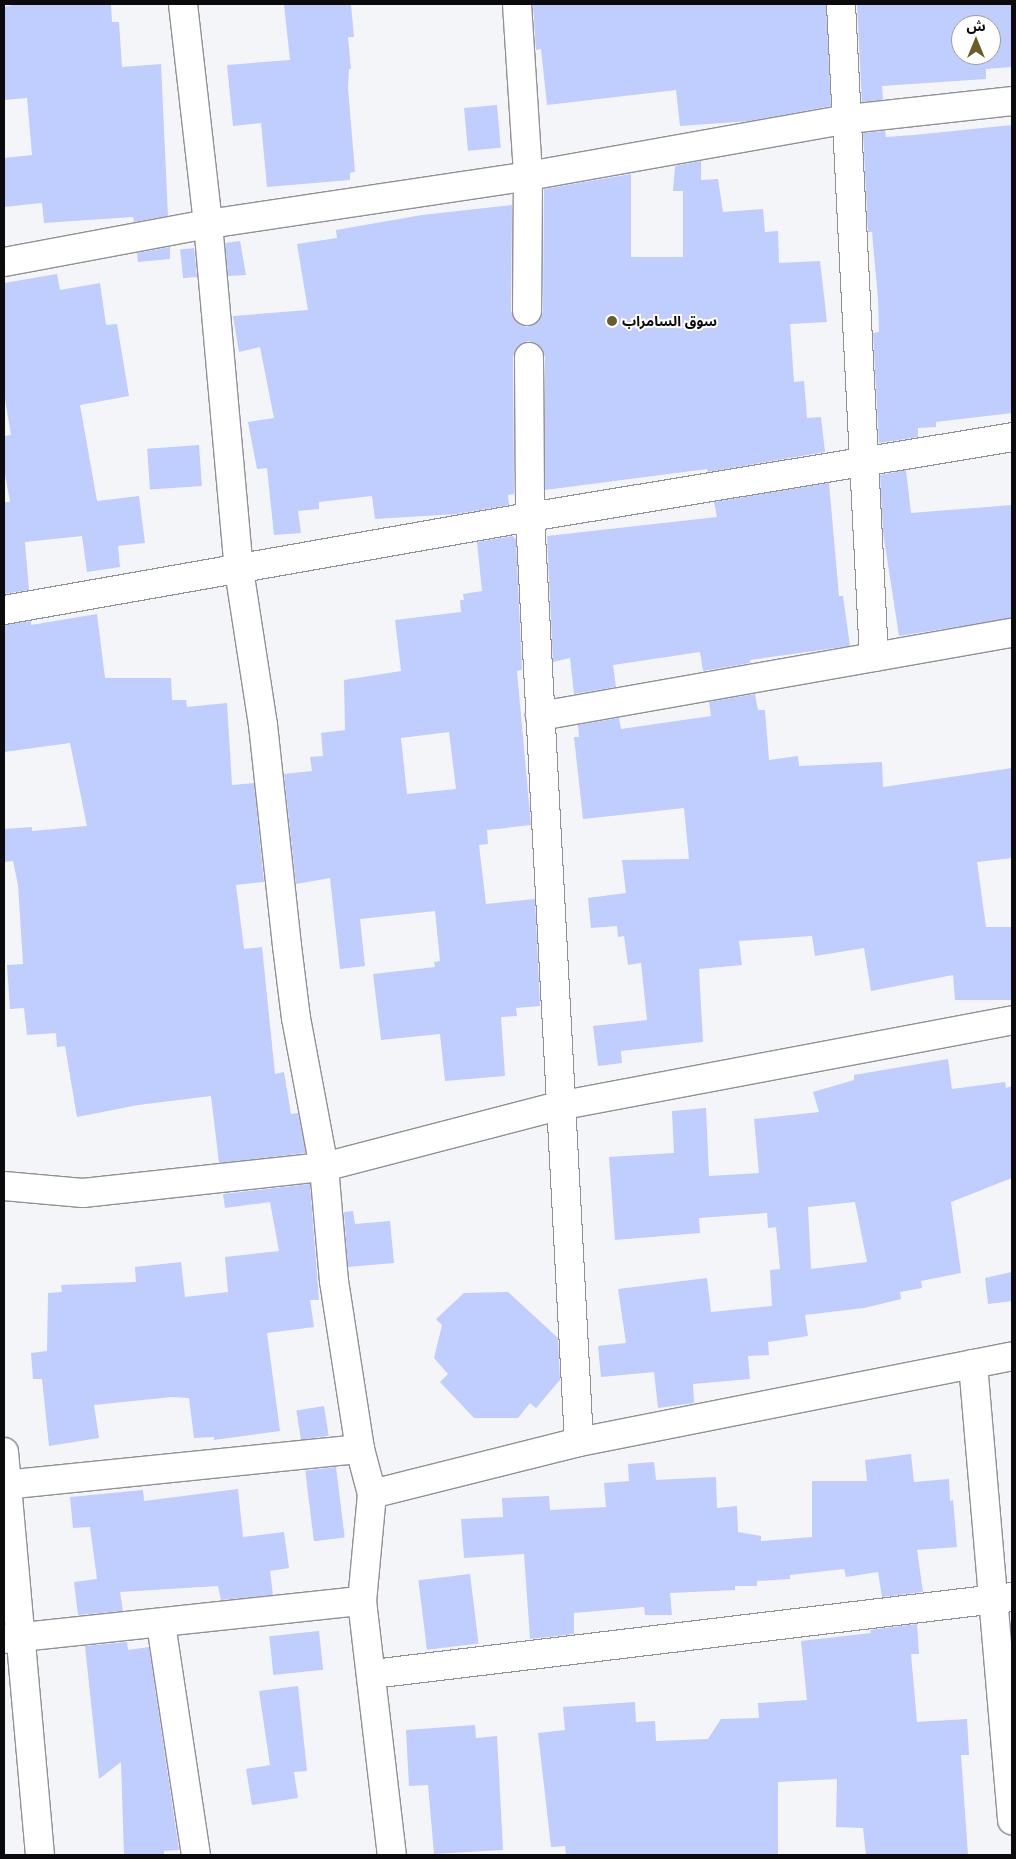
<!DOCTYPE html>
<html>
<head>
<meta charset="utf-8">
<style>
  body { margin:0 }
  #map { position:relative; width:1016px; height:1859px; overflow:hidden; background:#f4f5f9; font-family:Quicksand,"Noto Sans Arabic",sans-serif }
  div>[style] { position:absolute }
  .building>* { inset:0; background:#bfcdff; transform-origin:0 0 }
  .roads { filter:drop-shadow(1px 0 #909195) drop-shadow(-1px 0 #909195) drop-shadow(0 1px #909195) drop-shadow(0 -1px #909195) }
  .street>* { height:28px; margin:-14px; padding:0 14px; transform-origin:14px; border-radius:14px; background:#fff }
  .secondary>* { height:28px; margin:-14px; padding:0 14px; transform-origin:14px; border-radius:14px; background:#fff }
  .dots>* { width:14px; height:14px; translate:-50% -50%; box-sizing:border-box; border:2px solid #fff; border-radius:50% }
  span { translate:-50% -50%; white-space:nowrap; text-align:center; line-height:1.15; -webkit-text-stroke:4px #fff; paint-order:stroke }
  .poi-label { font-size:14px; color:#0b0b0d; font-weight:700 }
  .left { translate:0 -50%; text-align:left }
  .frame { position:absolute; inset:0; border:5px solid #0b0b0d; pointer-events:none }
  .north { position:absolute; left:951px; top:15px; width:50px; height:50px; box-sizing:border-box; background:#fff; border:1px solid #9d9d9e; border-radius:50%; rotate:0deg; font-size:14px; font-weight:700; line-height:20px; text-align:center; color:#0b0b0d }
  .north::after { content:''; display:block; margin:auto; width:18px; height:22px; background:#6c5c2a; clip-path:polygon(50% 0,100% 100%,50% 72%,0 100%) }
</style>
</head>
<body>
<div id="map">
  <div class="building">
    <i style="clip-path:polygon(17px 4px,111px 4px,112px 22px,119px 22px,122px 67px,161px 64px,168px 216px,134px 222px,133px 217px,44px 223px,42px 203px,4px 207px,4px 158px,32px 155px,27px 98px,4px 100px,4px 7px)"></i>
    <i style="clip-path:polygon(284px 4px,351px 4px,354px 37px,348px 37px,351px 69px,349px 69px,348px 88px,355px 172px,350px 173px,350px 180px,267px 187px,261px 123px,233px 126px,227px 65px,290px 60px)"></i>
    <i style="clip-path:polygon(533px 4px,826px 4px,831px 106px,750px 121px,680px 126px,676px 90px,547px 105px,541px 49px,536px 50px)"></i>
    <i style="clip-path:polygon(evenodd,857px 4px,1012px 4px,1012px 67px,986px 69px,986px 79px,882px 86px,883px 100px,862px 102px,857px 4px,961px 25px,991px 25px,991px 55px,961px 55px,961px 25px)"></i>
    <i style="left:497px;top:105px;width:43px;height:33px;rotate:85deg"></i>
    <i style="clip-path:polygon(1012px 125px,1012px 413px,936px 422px,936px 427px,918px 428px,918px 437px,879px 443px,873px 333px,879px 332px,878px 299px,872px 232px,868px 232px,863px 133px,885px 131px,886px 137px,914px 135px)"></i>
    <i style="clip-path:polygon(701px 161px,701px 180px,718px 179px,723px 212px,763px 209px,765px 232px,778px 231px,779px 263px,820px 261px,827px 322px,790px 324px,794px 382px,804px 381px,807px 418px,821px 417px,825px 452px,708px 472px,707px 469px,545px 490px,545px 357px,537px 344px,528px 341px,516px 349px,513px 357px,514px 494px,508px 495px,509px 505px,457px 514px,375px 519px,372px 496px,319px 502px,319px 509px,298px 511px,301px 533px,274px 535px,267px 468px,257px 469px,248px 422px,274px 418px,260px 347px,239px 352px,233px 316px,308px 310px,297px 244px,337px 238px,336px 230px,422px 215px,512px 205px,511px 311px,519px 324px,527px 327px,540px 319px,543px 311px,544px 189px,631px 174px,631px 257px,683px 257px,683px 191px,673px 191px,675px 166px)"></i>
    <i style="clip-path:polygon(240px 241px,246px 275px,228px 276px,225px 243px)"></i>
    <i style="clip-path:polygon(170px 247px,170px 259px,138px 262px,137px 253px)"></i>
    <i style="left:194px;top:248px;width:29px;height:14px;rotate:84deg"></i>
    <i style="clip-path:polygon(57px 274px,60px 290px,100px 283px,106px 325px,117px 324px,129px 396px,80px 405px,97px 501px,139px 496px,145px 543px,118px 546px,120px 567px,87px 572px,82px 536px,25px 542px,29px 590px,4px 594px,4px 502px,10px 502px,4px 469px,4px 436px,11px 435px,4px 393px,4px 283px)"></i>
    <i style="left:199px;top:445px;width:41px;height:52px;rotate:86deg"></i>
    <i style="clip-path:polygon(906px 470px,911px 513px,1012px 505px,1012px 618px,899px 636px,883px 532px,880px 475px)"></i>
    <i style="clip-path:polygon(829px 483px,839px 596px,843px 596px,850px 646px,750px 660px,750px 663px,703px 671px,700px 652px,613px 665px,616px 687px,574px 694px,570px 658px,553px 662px,547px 536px,717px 517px,714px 502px)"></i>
    <i style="clip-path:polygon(evenodd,513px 536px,516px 539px,522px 670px,517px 671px,531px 825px,487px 830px,488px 844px,479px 845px,486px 904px,535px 899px,540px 1006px,516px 1008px,517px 1016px,501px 1017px,505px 1076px,445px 1081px,440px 1034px,381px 1040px,373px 974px,435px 967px,434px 962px,440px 961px,435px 911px,360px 919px,365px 966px,340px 969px,330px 878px,296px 884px,284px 774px,312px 771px,310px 757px,323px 756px,321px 733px,345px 730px,344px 680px,401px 671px,395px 620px,461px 612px,460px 600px,464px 600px,463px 594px,482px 591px,477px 542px,513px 536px,449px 732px,456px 789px,407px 794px,401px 738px,449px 732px)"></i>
    <i style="clip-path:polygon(97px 614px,105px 678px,171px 678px,172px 700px,186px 700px,187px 707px,227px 703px,232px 785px,254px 783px,264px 882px,236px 885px,244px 949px,262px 947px,275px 1074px,284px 1072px,291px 1114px,298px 1113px,306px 1153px,219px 1163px,211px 1096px,138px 1105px,77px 1117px,65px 1046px,57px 1047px,56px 1033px,27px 1035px,24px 1008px,10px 1009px,7px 965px,23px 964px,18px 885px,13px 861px,4px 862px,4px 829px,32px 827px,32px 831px,87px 826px,70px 743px,4px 752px,4px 625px,31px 621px,31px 625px)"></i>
    <i style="clip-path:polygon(755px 694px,758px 710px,765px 710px,769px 760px,798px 756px,799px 766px,882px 762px,883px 787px,1012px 768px,1012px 858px,977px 862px,986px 927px,1012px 927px,1012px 1000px,955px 1000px,953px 975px,871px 991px,864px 948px,815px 956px,812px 936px,739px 941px,742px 965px,699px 969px,703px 1042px,621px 1051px,622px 1063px,598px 1066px,593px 1026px,647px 1020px,641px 963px,628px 965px,624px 936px,618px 937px,617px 926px,591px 928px,588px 898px,626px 893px,622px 860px,689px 859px,684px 808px,583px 819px,574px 737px,579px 737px,578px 725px,619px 718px,621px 729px,711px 716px,709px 702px)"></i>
    <i style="clip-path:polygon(evenodd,948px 1059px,952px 1089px,1005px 1082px,1006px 1088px,1012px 1086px,1012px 1178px,951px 1202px,961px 1273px,921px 1281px,922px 1288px,900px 1292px,901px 1299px,864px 1308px,805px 1315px,808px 1336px,768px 1342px,769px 1355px,748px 1356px,750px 1379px,693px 1384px,694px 1403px,658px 1408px,654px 1372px,601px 1377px,598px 1346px,626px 1343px,618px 1289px,707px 1278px,711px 1312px,772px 1306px,770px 1270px,780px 1269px,776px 1227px,768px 1228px,767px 1213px,699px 1218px,700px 1233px,615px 1240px,609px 1157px,674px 1153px,672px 1111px,706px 1108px,709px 1176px,759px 1173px,754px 1119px,819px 1112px,813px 1092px,854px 1080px,854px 1075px,948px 1059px,855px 1202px,867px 1262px,811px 1269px,808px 1207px,855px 1202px)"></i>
    <i style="clip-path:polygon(310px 1184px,319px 1300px,310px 1300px,314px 1327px,267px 1333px,280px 1431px,214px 1440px,214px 1437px,194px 1438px,189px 1398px,172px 1397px,94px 1405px,99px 1438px,49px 1446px,42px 1379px,33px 1379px,31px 1353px,47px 1351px,48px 1293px,62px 1292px,61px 1285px,136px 1282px,135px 1267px,181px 1262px,185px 1297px,228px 1292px,225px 1257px,279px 1251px,270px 1202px,225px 1208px,223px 1194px)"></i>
    <i style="clip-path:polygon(353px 1211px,355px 1224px,390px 1221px,394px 1263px,348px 1267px,344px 1212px)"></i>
    <i style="clip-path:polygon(1012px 1272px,1012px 1301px,988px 1304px,985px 1278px)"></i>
    <i style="clip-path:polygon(508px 1292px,558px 1338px,560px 1380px,536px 1408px,530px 1403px,518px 1418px,474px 1418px,440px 1382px,448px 1374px,434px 1358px,442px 1325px,436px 1319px,464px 1293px)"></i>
    <i style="left:324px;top:1406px;width:30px;height:28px;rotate:81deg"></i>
    <i style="clip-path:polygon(911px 1454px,914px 1482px,949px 1479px,950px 1501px,953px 1500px,957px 1547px,917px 1550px,923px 1592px,882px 1597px,878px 1572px,846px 1577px,844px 1569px,790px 1575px,790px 1579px,757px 1581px,757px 1586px,735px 1586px,735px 1590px,670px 1593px,672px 1615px,645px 1615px,644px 1607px,574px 1613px,574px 1634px,530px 1639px,524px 1554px,464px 1558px,461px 1519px,503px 1517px,502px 1498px,549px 1496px,550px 1510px,606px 1507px,604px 1483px,629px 1481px,628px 1464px,654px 1462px,656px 1480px,716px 1477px,717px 1508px,737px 1506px,738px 1532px,761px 1536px,761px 1541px,812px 1537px,812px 1481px,867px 1481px,865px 1460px)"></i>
    <i style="left:336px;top:1467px;width:71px;height:31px;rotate:83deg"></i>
    <i style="clip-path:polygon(238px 1489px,243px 1537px,284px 1532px,289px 1568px,270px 1571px,273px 1595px,221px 1600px,218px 1586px,120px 1592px,123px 1611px,78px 1615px,74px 1582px,97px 1579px,90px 1527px,73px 1528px,70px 1497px,143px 1490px,144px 1501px)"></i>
    <i style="left:470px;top:1574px;width:70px;height:52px;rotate:83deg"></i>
    <i style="clip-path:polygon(917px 1624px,919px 1654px,911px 1654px,917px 1722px,967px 1719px,969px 1755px,961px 1755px,968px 1855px,866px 1855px,863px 1828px,836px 1827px,837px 1779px,778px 1782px,778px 1855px,566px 1855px,565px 1846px,551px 1847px,538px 1733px,565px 1730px,563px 1707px,635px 1702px,636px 1722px,655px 1721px,656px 1741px,708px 1739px,721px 1719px,759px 1718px,758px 1703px,807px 1700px,801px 1641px,871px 1633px,870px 1630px)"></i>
    <i style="left:319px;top:1631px;width:39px;height:50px;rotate:84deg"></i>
    <i style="clip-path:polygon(127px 1642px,128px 1650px,149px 1647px,179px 1850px,164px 1851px,164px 1855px,124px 1855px,121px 1762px,99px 1779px,85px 1646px)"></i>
    <i style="clip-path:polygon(298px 1686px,307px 1771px,294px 1772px,298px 1798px,252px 1805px,246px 1769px,270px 1765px,259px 1691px)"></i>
    <i style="clip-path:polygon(475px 1725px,476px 1738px,497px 1736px,503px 1850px,434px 1854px,428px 1785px,409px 1786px,406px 1730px)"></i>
  </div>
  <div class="roads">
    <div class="street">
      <i style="left:183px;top:4px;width:221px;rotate:83.5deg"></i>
      <i style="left:208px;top:224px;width:347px;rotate:84.9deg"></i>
      <i style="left:239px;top:570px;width:157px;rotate:81.2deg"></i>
      <i style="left:263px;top:725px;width:222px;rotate:83.8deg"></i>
      <i style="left:287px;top:946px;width:73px;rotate:82.9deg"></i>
      <i style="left:296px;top:1018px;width:152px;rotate:79.4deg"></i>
      <i style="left:324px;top:1167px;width:114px;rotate:85deg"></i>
      <i style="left:334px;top:1281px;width:170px;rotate:81.2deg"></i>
      <i style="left:360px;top:1449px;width:47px;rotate:75.1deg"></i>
      <i style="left:372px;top:1494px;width:107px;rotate:95.3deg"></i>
      <i style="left:362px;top:1601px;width:256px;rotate:83.3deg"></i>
      <i style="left:517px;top:4px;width:172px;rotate:86.3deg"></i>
      <i style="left:528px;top:176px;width:135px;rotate:90.4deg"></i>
      <i style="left:841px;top:4px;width:654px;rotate:87.11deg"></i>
      <i style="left:4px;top:262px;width:208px;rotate:-10.6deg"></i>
      <i style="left:208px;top:224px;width:324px;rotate:-8.5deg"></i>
      <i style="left:528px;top:176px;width:326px;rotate:-10.1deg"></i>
      <i style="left:849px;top:119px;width:164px;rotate:-6.3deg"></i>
      <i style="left:529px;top:357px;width:160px;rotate:89.6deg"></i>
      <i style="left:530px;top:517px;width:926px;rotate:86.97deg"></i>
      <i style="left:4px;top:610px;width:534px;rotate:-10.03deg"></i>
      <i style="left:530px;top:517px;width:489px;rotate:-9.4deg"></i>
      <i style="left:540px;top:716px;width:479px;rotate:-10deg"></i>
      <i style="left:4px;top:1186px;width:79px;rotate:5.1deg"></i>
      <i style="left:83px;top:1193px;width:242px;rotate:-6.2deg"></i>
      <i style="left:324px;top:1167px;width:243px;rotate:-14.6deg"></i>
      <i style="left:559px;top:1106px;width:461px;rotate:-10.7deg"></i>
      <i style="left:973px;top:1364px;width:458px;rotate:85.1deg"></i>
      <i style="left:4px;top:1485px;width:358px;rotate:-5.8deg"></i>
      <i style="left:372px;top:1494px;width:213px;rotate:-14.1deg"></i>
      <i style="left:579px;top:1442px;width:441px;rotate:-11.2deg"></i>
      <i style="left:161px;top:1624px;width:234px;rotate:81.4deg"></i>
      <i style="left:4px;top:1639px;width:360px;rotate:-6.1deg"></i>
      <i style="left:373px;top:1674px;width:644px;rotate:-6.87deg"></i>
    </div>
    <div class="secondary">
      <i style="left:4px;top:1452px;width:405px;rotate:84.9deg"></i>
    </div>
  </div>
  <div class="dots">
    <i style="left:612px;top:321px;background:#6c5c2a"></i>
  </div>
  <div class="poi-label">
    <span class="left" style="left:622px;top:321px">سوق السامراب</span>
  </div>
  <div class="frame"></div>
  <div class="north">ش</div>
</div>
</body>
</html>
